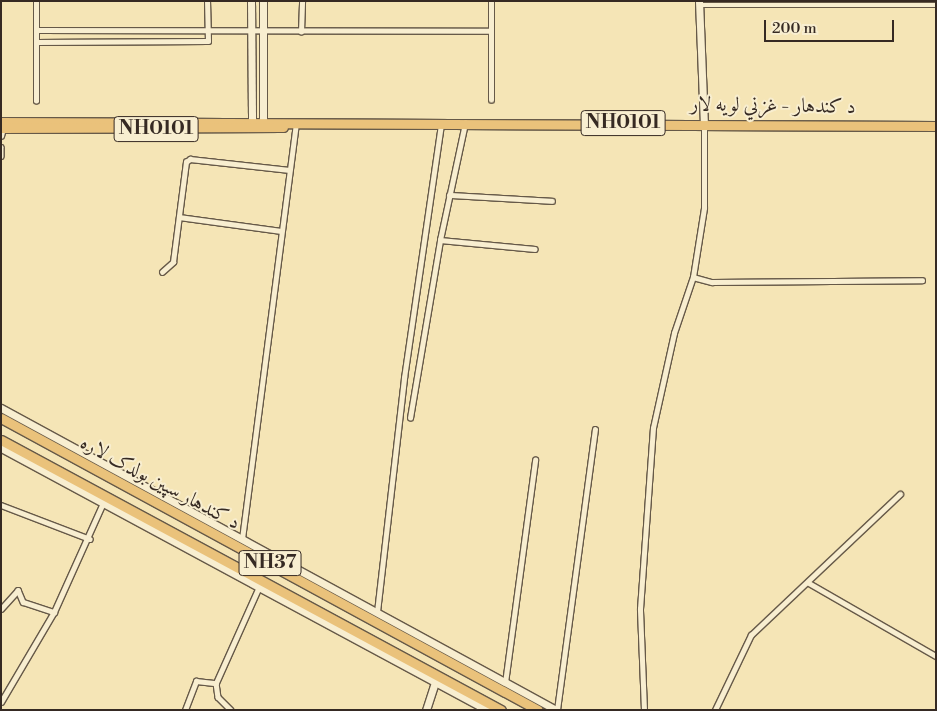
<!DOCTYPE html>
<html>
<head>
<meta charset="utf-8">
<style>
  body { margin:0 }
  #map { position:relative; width:937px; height:711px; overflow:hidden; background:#f5e5b6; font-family:"Libre Bodoni",Amiri,serif }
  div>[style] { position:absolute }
  .roads { filter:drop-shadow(1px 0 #665948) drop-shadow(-1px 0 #665948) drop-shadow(0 1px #665948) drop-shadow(0 -1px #665948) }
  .street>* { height:4.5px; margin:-2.25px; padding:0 2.25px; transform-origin:2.25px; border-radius:2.25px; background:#f8eed0 }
  .secondary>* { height:7px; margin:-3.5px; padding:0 3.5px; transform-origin:3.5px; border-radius:3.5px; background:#f8eed0 }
  .highway>* { height:9px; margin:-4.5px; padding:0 4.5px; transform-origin:4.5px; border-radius:4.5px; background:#eac27b }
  span { translate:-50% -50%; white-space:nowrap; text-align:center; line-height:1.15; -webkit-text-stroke:4px #f8eed0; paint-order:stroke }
  .shield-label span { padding:1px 4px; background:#f8eed0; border:1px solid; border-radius:4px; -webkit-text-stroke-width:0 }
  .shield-label { font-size:19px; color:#362a23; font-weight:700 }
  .street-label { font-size:20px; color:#362a23 }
  .frame { position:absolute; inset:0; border:2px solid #362a23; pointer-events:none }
  .scale { position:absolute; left:764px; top:20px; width:130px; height:22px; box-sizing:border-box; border:2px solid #362a23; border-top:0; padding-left:6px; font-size:15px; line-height:18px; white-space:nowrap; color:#362a23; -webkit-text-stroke:4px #f8eed0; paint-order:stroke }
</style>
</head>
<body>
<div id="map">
  <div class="roads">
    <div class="street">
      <i style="left:699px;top:5px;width:237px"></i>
      <i style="left:36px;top:30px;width:455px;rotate:0.1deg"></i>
      <i style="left:301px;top:32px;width:31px;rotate:-88deg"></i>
      <i style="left:36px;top:42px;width:172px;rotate:-0.3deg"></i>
      <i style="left:208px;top:41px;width:40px;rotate:-91.4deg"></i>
      <i style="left:491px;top:100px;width:99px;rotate:-90deg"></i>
      <i style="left:36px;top:101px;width:100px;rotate:-90deg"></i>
      <i style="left:1px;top:136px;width:8px;rotate:-76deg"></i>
      <i style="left:1px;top:147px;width:9px;rotate:90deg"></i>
      <i style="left:449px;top:195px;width:103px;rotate:3.3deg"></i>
      <i style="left:179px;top:217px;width:103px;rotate:7.8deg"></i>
      <i style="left:440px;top:240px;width:95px;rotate:5.4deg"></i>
      <i style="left:162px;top:272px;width:15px;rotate:-42deg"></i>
      <i style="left:173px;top:262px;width:101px;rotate:-82.6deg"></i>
      <i style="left:186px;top:162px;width:5px;rotate:-37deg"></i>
      <i style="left:190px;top:159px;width:100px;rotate:6.3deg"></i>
      <i style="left:693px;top:277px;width:20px;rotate:15deg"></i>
      <i style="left:712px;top:282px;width:210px;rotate:-0.5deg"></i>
      <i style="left:410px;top:418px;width:181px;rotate:-80.4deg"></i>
      <i style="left:440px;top:240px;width:120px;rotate:-77.9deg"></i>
      <i style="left:1px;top:505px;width:95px;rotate:20.9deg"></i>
      <i style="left:242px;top:539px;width:419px;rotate:-82.6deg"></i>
      <i style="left:809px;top:583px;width:146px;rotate:29.9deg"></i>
      <i style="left:1px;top:609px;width:25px;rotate:-48deg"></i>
      <i style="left:18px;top:590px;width:13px;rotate:67deg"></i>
      <i style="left:23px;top:602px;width:33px;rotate:18deg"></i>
      <i style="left:377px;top:612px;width:236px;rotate:-83.4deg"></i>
      <i style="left:404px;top:378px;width:258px;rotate:-81.7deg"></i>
      <i style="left:216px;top:683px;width:14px;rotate:82deg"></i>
      <i style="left:218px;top:697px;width:18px;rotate:45deg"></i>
      <i style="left:505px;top:683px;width:225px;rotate:-82.3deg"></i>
      <i style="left:1px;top:702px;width:104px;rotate:-59.5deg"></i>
      <i style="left:54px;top:612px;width:120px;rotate:-65.8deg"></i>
      <i style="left:185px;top:710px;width:31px;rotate:-69deg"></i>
      <i style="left:196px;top:681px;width:20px;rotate:6deg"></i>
      <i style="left:216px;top:683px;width:105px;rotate:-65.9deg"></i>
      <i style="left:557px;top:710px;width:283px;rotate:-82.3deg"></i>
      <i style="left:644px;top:710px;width:101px;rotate:-92.3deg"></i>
      <i style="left:640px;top:609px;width:181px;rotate:-85.9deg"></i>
      <i style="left:653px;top:428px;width:97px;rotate:-77.5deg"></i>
      <i style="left:674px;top:333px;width:59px;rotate:-71.3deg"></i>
      <i style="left:693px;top:277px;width:70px;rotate:-80.9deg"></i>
      <i style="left:704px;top:208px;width:82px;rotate:-90deg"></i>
      <i style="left:715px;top:710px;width:83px;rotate:-64.4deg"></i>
      <i style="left:751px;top:635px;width:205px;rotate:-43.4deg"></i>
    </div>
    <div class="secondary">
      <i style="left:251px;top:1px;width:125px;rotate:89.5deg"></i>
      <i style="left:263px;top:1px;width:127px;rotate:90deg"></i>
      <i style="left:699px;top:1px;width:122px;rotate:87.7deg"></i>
      <i style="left:1px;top:408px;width:632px;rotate:28.55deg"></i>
      <i style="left:1px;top:448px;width:552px;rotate:28.33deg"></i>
      <i style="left:426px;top:710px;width:29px;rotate:-72deg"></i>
    </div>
    <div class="highway">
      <i style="left:1px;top:122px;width:935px;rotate:0.25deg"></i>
      <i style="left:1px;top:128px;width:282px;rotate:-0.2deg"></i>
      <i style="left:1px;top:418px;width:611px;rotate:28.54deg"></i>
      <i style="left:1px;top:440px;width:568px;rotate:28.37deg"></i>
    </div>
  </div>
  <div class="shield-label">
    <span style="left:623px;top:123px">NH0101</span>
    <span style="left:156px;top:129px">NH0101</span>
    <span style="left:270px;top:563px">NH37</span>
  </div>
  <div class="street-label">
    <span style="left:773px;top:106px;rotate:1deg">د کندهار - غزني لويه لار</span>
    <span style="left:160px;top:483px;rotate:28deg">د کندهار سپین بولدک لاره</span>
  </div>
  <div class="frame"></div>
  <div class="scale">200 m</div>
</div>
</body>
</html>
